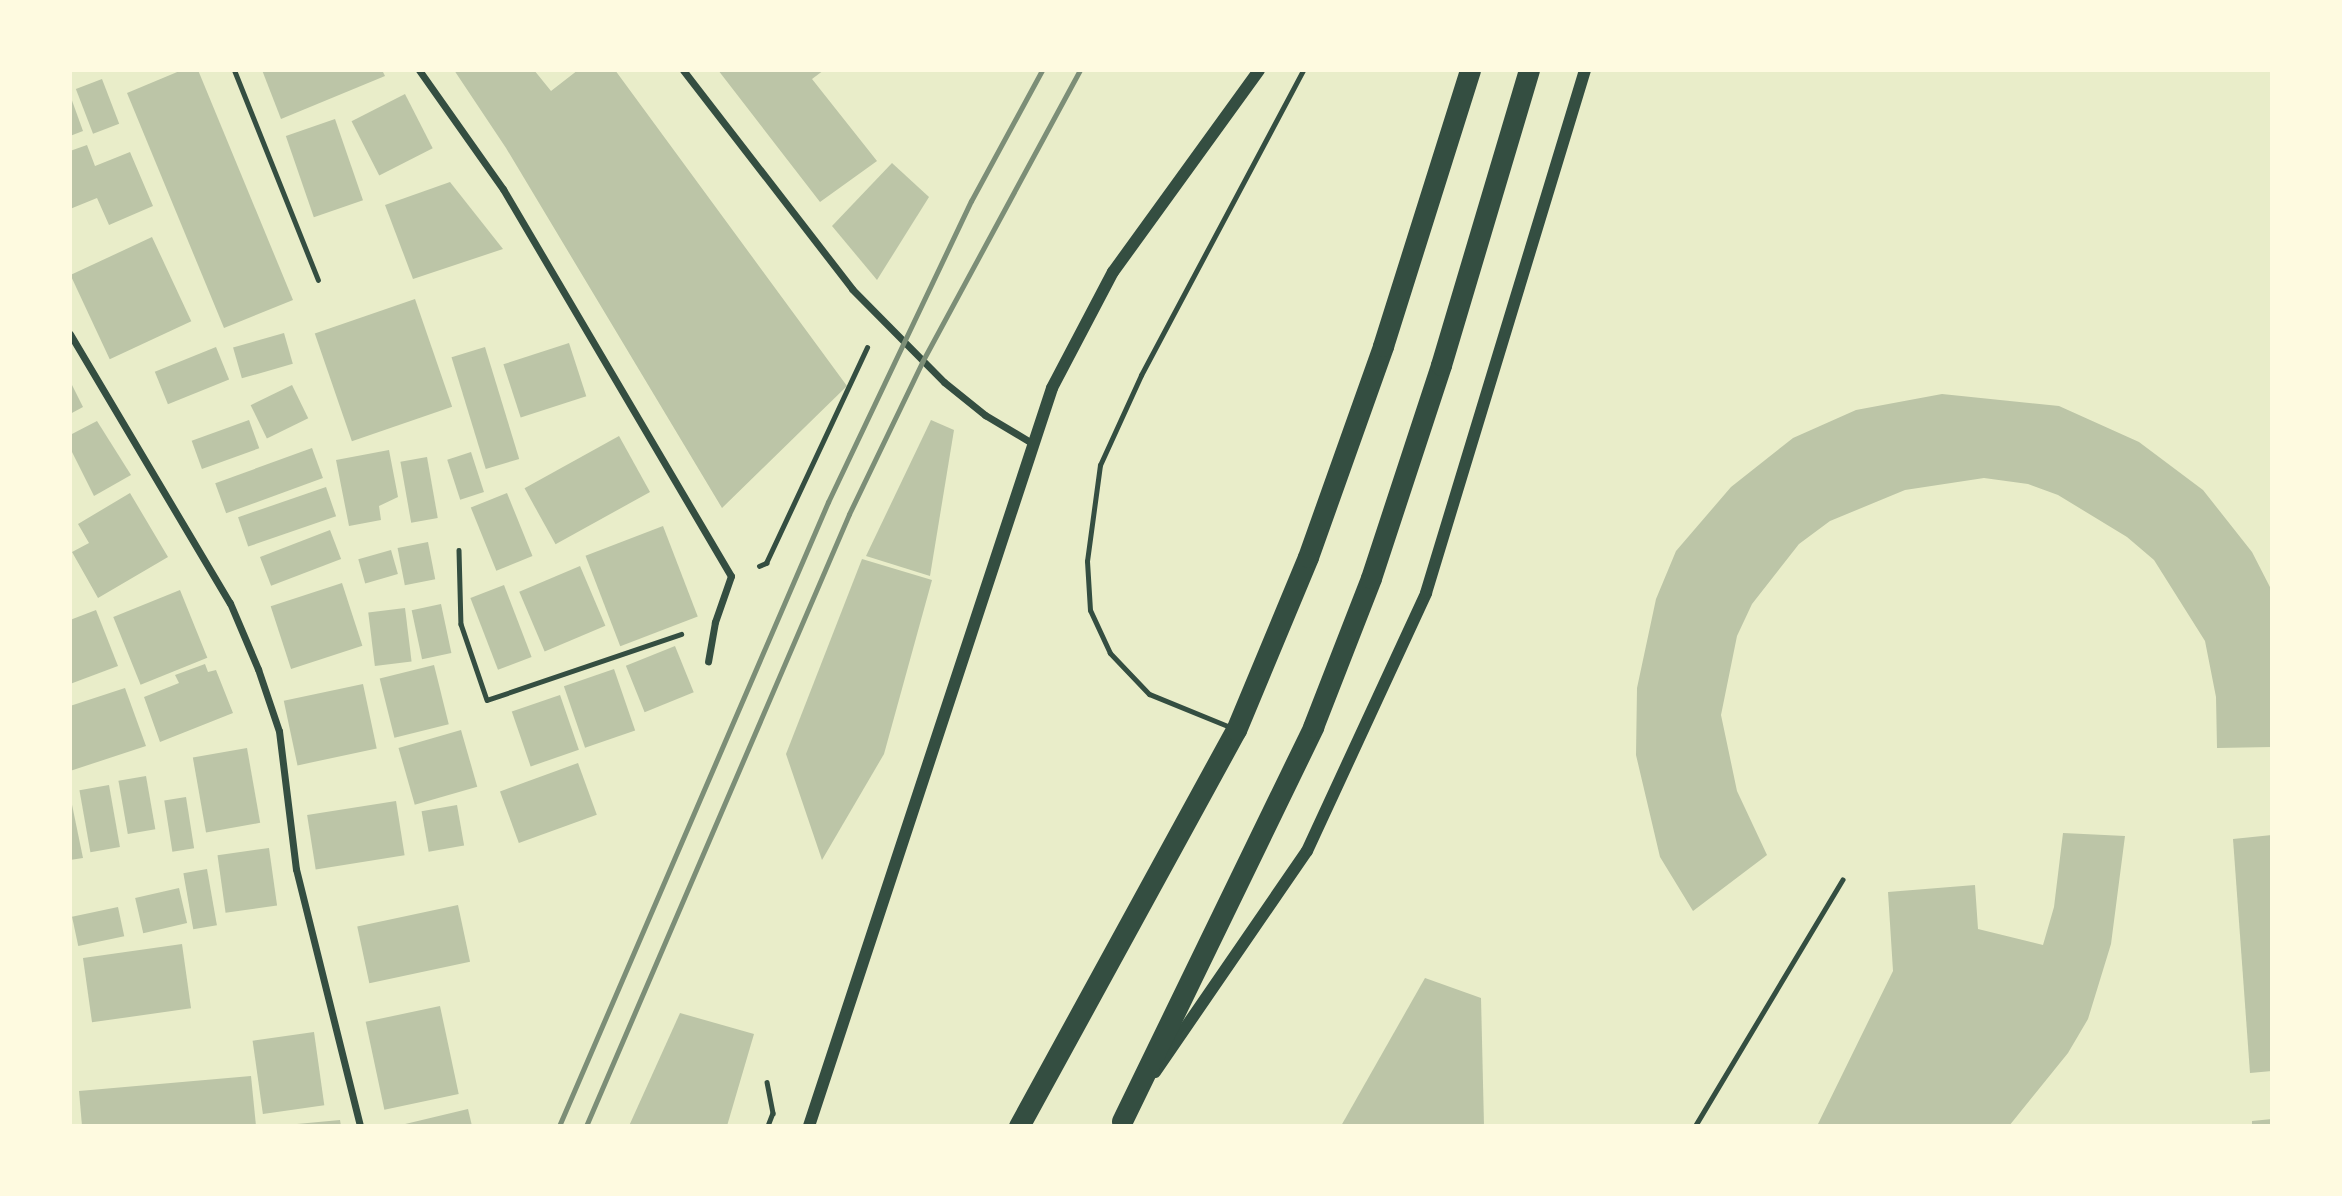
<!DOCTYPE html>
<html>
<head>
<meta charset="utf-8">
<style>
  body { margin:0 }
  #map { position:relative; width:2342px; height:1196px; overflow:hidden; background:#e9edc9; font-family:"Source Sans 3",sans-serif }
  div>[style] { position:absolute }
  .building>* { inset:0; background:#bcc5a7; transform-origin:0 0 }
  .path>* { height:4.5px; margin:-2.25px; padding:0 2.25px; transform-origin:2.25px; border-radius:2.25px; background:#344e41 }
  .service>* { height:5px; margin:-2.5px; padding:0 2.5px; transform-origin:2.5px; border-radius:2.5px; background:#344e41 }
  .minor>* { height:7px; margin:-3.5px; padding:0 3.5px; transform-origin:3.5px; border-radius:3.5px; background:#344e41 }
  .tertiary>* { height:12px; margin:-6px; padding:0 6px; transform-origin:6px; border-radius:6px; background:#344e41 }
  .motorway>* { height:21px; margin:-10.5px; padding:0 10.5px; transform-origin:10.5px; border-radius:10.5px; background:#344e41 }
  .rail>* { height:5px; margin:-2.5px; padding:0 2.5px; transform-origin:2.5px; border-radius:2.5px; background:#7c8e77 }
  span { translate:-50% -50%; white-space:nowrap; text-align:center; line-height:1.15; -webkit-text-stroke:6px #fefae0; paint-order:stroke }
  .frame { position:absolute; inset:0; border:72px solid #fefae0; pointer-events:none }
</style>
</head>
<body>
<div id="map">
  <div class="building">
    <i style="clip-path:polygon(182px 70px,198px 70px,293px 300px,224px 328px,127px 93px)"></i>
    <i style="clip-path:polygon(262px 70px,382px 70px,385px 76px,281px 119px)"></i>
    <i style="clip-path:polygon(454px 70px,534px 70px,551px 91px,578px 70px,615px 70px,847px 386px,722px 508px,506px 148px)"></i>
    <i style="clip-path:polygon(718px 70px,824px 70px,812px 79px,877px 161px,820px 202px)"></i>
    <i style="left:102px;top:79px;width:48px;height:28px;rotate:69deg"></i>
    <i style="left:405px;top:94px;width:61px;height:60px;rotate:63deg"></i>
    <i style="clip-path:polygon(70px 95px,83px 131px,70px 136px)"></i>
    <i style="left:335px;top:119px;width:86px;height:52px;rotate:71deg"></i>
    <i style="clip-path:polygon(87px 145px,95px 166px,130px 152px,153px 206px,109px 225px,97px 198px,70px 209px,70px 151px)"></i>
    <i style="clip-path:polygon(892px 163px,929px 197px,877px 280px,832px 226px)"></i>
    <i style="clip-path:polygon(450px 182px,503px 249px,413px 279px,385px 205px)"></i>
    <i style="left:152px;top:237px;width:93px;height:90px;rotate:65deg"></i>
    <i style="left:415px;top:299px;width:114px;height:106px;rotate:71deg"></i>
    <i style="left:284px;top:333px;width:32px;height:53px;rotate:74deg"></i>
    <i style="left:569px;top:343px;width:56px;height:69px;rotate:72deg"></i>
    <i style="left:216px;top:347px;width:35px;height:66px;rotate:68deg"></i>
    <i style="left:485px;top:347px;width:117px;height:35px;rotate:73deg"></i>
    <i style="clip-path:polygon(70px 381px,83px 407px,70px 414px)"></i>
    <i style="left:292px;top:385px;width:37px;height:46px;rotate:64deg"></i>
    <i style="clip-path:polygon(1942px 394px,2059px 406px,2139px 442px,2203px 490px,2252px 552px,2272px 591px,2272px 747px,2217px 748px,2216px 697px,2205px 641px,2154px 560px,2127px 537px,2058px 495px,2028px 484px,1984px 478px,1905px 490px,1830px 521px,1799px 544px,1752px 604px,1737px 636px,1721px 715px,1737px 791px,1767px 855px,1693px 911px,1660px 857px,1636px 755px,1637px 688px,1656px 599px,1676px 551px,1731px 487px,1793px 438px,1856px 410px)"></i>
    <i style="left:249px;top:420px;width:30px;height:61px;rotate:70deg"></i>
    <i style="clip-path:polygon(931px 420px,954px 430px,930px 576px,866px 556px)"></i>
    <i style="clip-path:polygon(97px 421px,131px 475px,94px 496px,70px 448px,70px 435px)"></i>
    <i style="left:619px;top:436px;width:64px;height:108px;rotate:61deg"></i>
    <i style="left:312px;top:448px;width:32px;height:103px;rotate:70deg"></i>
    <i style="clip-path:polygon(389px 450px,398px 497px,379px 506px,381px 520px,349px 526px,336px 460px)"></i>
    <i style="left:471px;top:452px;width:42px;height:25px;rotate:72deg"></i>
    <i style="left:427px;top:457px;width:62px;height:27px;rotate:80deg"></i>
    <i style="left:326px;top:487px;width:31px;height:93px;rotate:71deg"></i>
    <i style="clip-path:polygon(130px 493px,168px 557px,98px 598px,72px 552px,89px 543px,78px 524px)"></i>
    <i style="left:507px;top:493px;width:68px;height:39px;rotate:68deg"></i>
    <i style="left:663px;top:526px;width:97px;height:83px;rotate:69deg"></i>
    <i style="left:330px;top:530px;width:31px;height:75px;rotate:69deg"></i>
    <i style="left:428px;top:542px;width:38px;height:31px;rotate:79deg"></i>
    <i style="left:391px;top:550px;width:25px;height:34px;rotate:74deg"></i>
    <i style="clip-path:polygon(862px 559px,932px 580px,884px 754px,822px 860px,786px 754px)"></i>
    <i style="left:580px;top:566px;width:65px;height:66px;rotate:67deg"></i>
    <i style="left:342px;top:583px;width:66px;height:75px;rotate:72deg"></i>
    <i style="left:504px;top:585px;width:77px;height:36px;rotate:69deg"></i>
    <i style="left:180px;top:590px;width:73px;height:72px;rotate:68deg"></i>
    <i style="left:441px;top:604px;width:50px;height:30px;rotate:78deg"></i>
    <i style="left:405px;top:608px;width:54px;height:37px;rotate:83deg"></i>
    <i style="clip-path:polygon(96px 610px,118px 666px,70px 684px,70px 620px)"></i>
    <i style="left:675px;top:646px;width:50px;height:53px;rotate:68deg"></i>
    <i style="clip-path:polygon(205px 664px,208px 672px,216px 670px,233px 713px,160px 742px,144px 697px,179px 683px,175px 675px)"></i>
    <i style="left:434px;top:665px;width:61px;height:56px;rotate:76deg"></i>
    <i style="left:614px;top:669px;width:65px;height:53px;rotate:71deg"></i>
    <i style="left:363px;top:684px;width:66px;height:81px;rotate:78deg"></i>
    <i style="clip-path:polygon(125px 688px,146px 746px,70px 771px,70px 706px)"></i>
    <i style="left:560px;top:695px;width:58px;height:51px;rotate:71deg"></i>
    <i style="left:461px;top:730px;width:59px;height:65px;rotate:74deg"></i>
    <i style="left:247px;top:748px;width:76px;height:55px;rotate:80deg"></i>
    <i style="left:578px;top:763px;width:55px;height:83px;rotate:70deg"></i>
    <i style="left:146px;top:776px;width:54px;height:28px;rotate:80deg"></i>
    <i style="left:109px;top:785px;width:63px;height:30px;rotate:80deg"></i>
    <i style="clip-path:polygon(70px 795px,83px 858px,70px 860px)"></i>
    <i style="left:186px;top:797px;width:52px;height:22px;rotate:81deg"></i>
    <i style="left:396px;top:801px;width:55px;height:90px;rotate:81deg"></i>
    <i style="left:457px;top:805px;width:41px;height:36px;rotate:80deg"></i>
    <i style="clip-path:polygon(2063px 833px,2125px 836px,2111px 944px,2088px 1019px,2068px 1053px,2009px 1126px,1817px 1126px,1893px 971px,1888px 892px,1975px 885px,1978px 929px,2043px 945px,2054px 907px)"></i>
    <i style="clip-path:polygon(2272px 835px,2272px 1071px,2250px 1073px,2233px 839px)"></i>
    <i style="left:269px;top:848px;width:58px;height:52px;rotate:82deg"></i>
    <i style="left:207px;top:869px;width:57px;height:24px;rotate:80deg"></i>
    <i style="left:179px;top:888px;width:36px;height:45px;rotate:77deg"></i>
    <i style="left:458px;top:905px;width:58px;height:103px;rotate:78deg"></i>
    <i style="left:118px;top:907px;width:30px;height:47px;rotate:78deg"></i>
    <i style="left:182px;top:944px;width:65px;height:100px;rotate:82deg"></i>
    <i style="clip-path:polygon(1425px 978px,1481px 998px,1484px 1126px,1341px 1126px)"></i>
    <i style="left:440px;top:1006px;width:90px;height:76px;rotate:78deg"></i>
    <i style="clip-path:polygon(680px 1013px,754px 1034px,727px 1126px,629px 1126px)"></i>
    <i style="left:314px;top:1032px;width:74px;height:62px;rotate:82deg"></i>
    <i style="clip-path:polygon(251px 1076px,256px 1126px,82px 1126px,79px 1091px)"></i>
    <i style="clip-path:polygon(468px 1109px,472px 1126px,401px 1126px,401px 1125px)"></i>
    <i style="clip-path:polygon(2272px 1119px,2272px 1126px,2252px 1126px,2252px 1121px)"></i>
    <i style="clip-path:polygon(340px 1120px,341px 1126px,297px 1126px,297px 1124px)"></i>
  </div>
  <div class="path">
    <i style="left:459px;top:550px;width:74px;rotate:88.5deg"></i>
    <i style="left:461px;top:624px;width:80px;rotate:71.1deg"></i>
    <i style="left:487px;top:700px;width:205px;rotate:-18.8deg"></i>
    <i style="left:759px;top:566px;width:8px;rotate:-23deg"></i>
    <i style="left:766px;top:563px;width:238px;rotate:-64.9deg"></i>
    <i style="left:767px;top:1082px;width:32px;rotate:79deg"></i>
    <i style="left:773px;top:1113px;width:14px;rotate:111deg"></i>
    <i style="left:1695px;top:1126px;width:287px;rotate:-59.1deg"></i>
  </div>
  <div class="service">
    <i style="left:234px;top:70px;width:226px;rotate:68.2deg"></i>
    <i style="left:1230px;top:727px;width:87px;rotate:-157.8deg"></i>
    <i style="left:1149px;top:694px;width:57px;rotate:-133.6deg"></i>
    <i style="left:1110px;top:653px;width:47px;rotate:-114.9deg"></i>
    <i style="left:1090px;top:610px;width:49px;rotate:-93.5deg"></i>
    <i style="left:1087px;top:561px;width:97px;rotate:-82.3deg"></i>
    <i style="left:1100px;top:465px;width:99px;rotate:-65.5deg"></i>
    <i style="left:1141px;top:375px;width:345px;rotate:-62deg"></i>
  </div>
  <div class="minor">
    <i style="left:419px;top:70px;width:146px;rotate:54.8deg"></i>
    <i style="left:503px;top:189px;width:449px;rotate:59.5deg"></i>
    <i style="left:731px;top:576px;width:49px;rotate:109.2deg"></i>
    <i style="left:715px;top:622px;width:40px;rotate:100deg"></i>
    <i style="left:683px;top:70px;width:277px;rotate:52.3deg"></i>
    <i style="left:852px;top:289px;width:131px;rotate:45.3deg"></i>
    <i style="left:944px;top:382px;width:53px;rotate:38.8deg"></i>
    <i style="left:985px;top:415px;width:55px;rotate:30.8deg"></i>
    <i style="left:70px;top:334px;width:313px;rotate:59.3deg"></i>
    <i style="left:230px;top:603px;width:72px;rotate:67deg"></i>
    <i style="left:258px;top:669px;width:65px;rotate:71.3deg"></i>
    <i style="left:279px;top:731px;width:139px;rotate:83deg"></i>
    <i style="left:296px;top:869px;width:265px;rotate:76deg"></i>
  </div>
  <div class="tertiary">
    <i style="left:1155px;top:1072px;width:268px;rotate:-55.5deg"></i>
    <i style="left:1307px;top:851px;width:284px;rotate:-65.2deg"></i>
    <i style="left:1426px;top:593px;width:547px;rotate:-73.09deg"></i>
    <i style="left:809px;top:1126px;width:777px;rotate:-71.77deg"></i>
    <i style="left:1052px;top:388px;width:131px;rotate:-62.3deg"></i>
    <i style="left:1113px;top:272px;width:249px;rotate:-54.1deg"></i>
  </div>
  <div class="motorway">
    <i style="left:1122px;top:1121px;width:438px;rotate:-64.1deg"></i>
    <i style="left:1313px;top:727px;width:160px;rotate:-68.7deg"></i>
    <i style="left:1371px;top:578px;width:224px;rotate:-71.8deg"></i>
    <i style="left:1441px;top:365px;width:308px;rotate:-73.4deg"></i>
    <i style="left:1019px;top:1126px;width:452px;rotate:-61.3deg"></i>
    <i style="left:1236px;top:730px;width:187px;rotate:-67.4deg"></i>
    <i style="left:1308px;top:557px;width:224px;rotate:-70.4deg"></i>
    <i style="left:1383px;top:346px;width:289px;rotate:-72.5deg"></i>
  </div>
  <div class="rail">
    <i style="left:559px;top:1126px;width:680px;rotate:-66.68deg"></i>
    <i style="left:828px;top:502px;width:333px;rotate:-64.6deg"></i>
    <i style="left:971px;top:201px;width:149px;rotate:-61.5deg"></i>
    <i style="left:586px;top:1126px;width:666px;rotate:-66.74deg"></i>
    <i style="left:849px;top:514px;width:169px;rotate:-64.3deg"></i>
    <i style="left:922px;top:362px;width:332px;rotate:-61.6deg"></i>
  </div>
  <div class="frame"></div>
</div>
</body>
</html>
